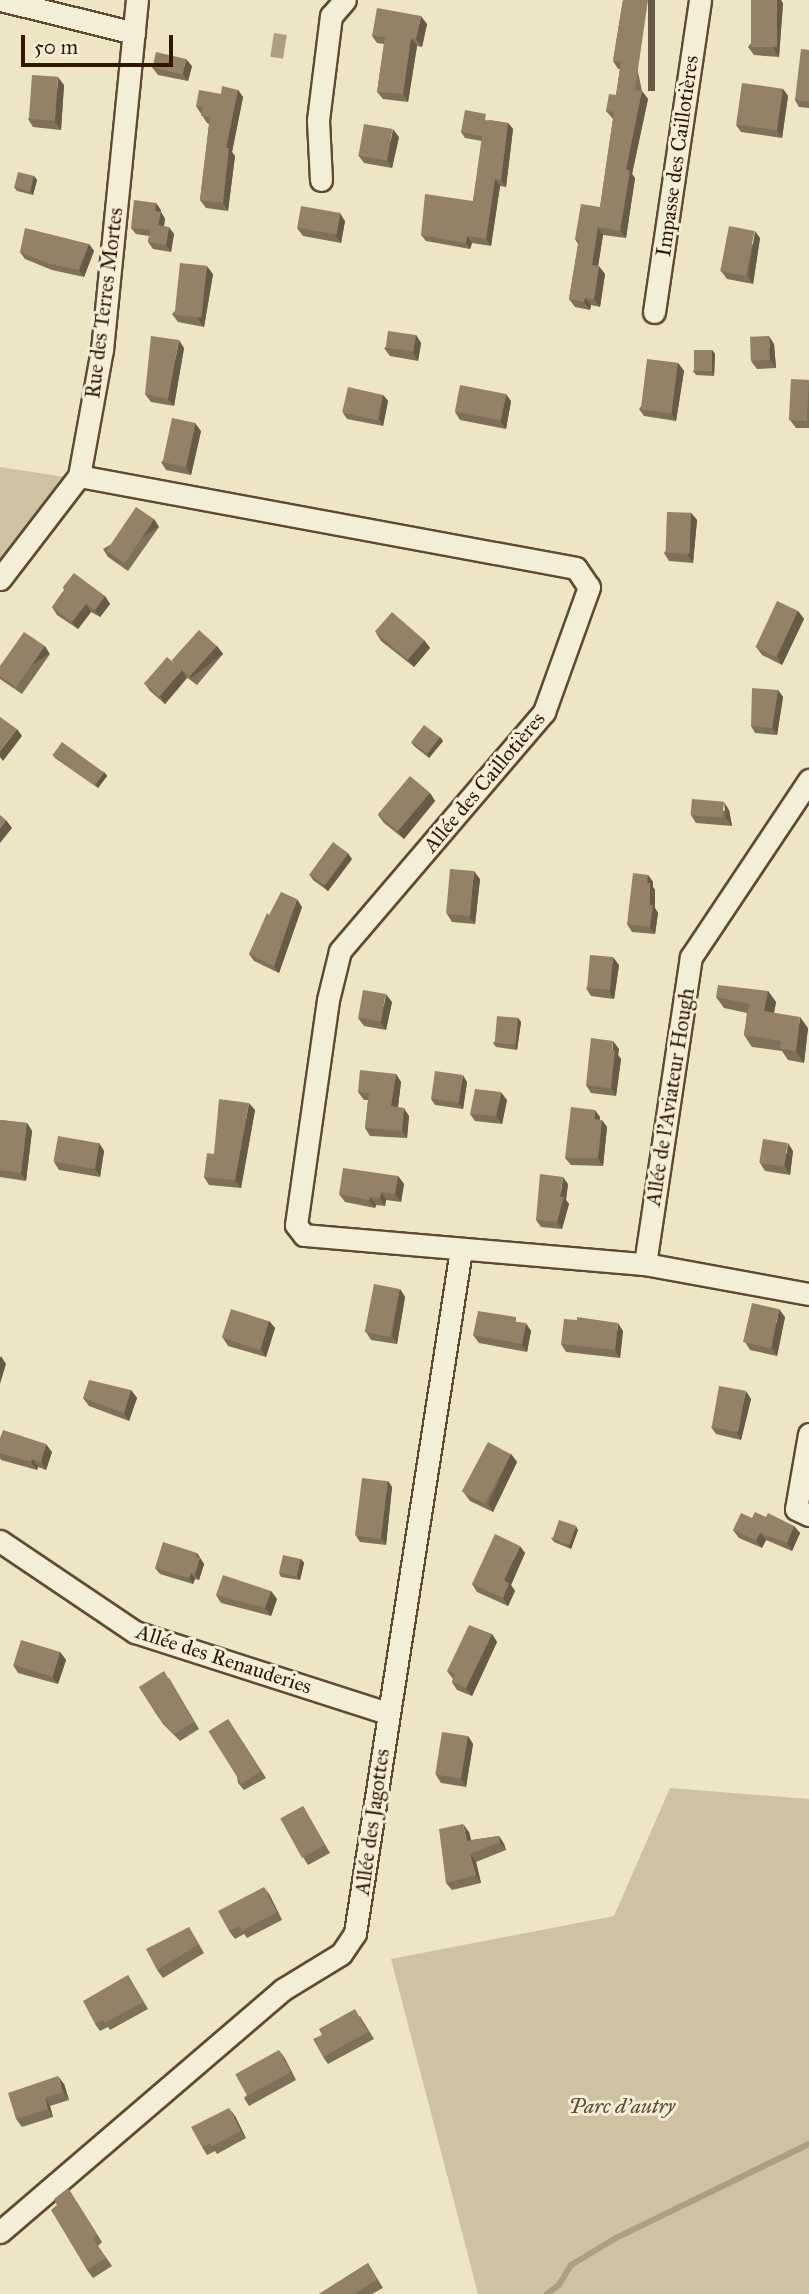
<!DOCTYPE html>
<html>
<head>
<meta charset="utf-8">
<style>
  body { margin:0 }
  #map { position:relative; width:809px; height:2294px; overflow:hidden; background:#eee5c4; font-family:"IM FELL Great Primer",serif }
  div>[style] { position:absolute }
  .green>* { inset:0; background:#cec2a3 }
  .water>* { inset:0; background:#ad9f82; transform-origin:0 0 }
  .stream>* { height:6px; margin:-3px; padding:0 3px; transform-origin:3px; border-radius:3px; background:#ad9f82 }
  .roads { filter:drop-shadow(2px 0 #604a32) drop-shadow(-2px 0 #604a32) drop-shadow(0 2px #604a32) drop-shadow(0 -2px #604a32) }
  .minor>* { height:21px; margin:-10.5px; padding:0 10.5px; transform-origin:10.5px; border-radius:10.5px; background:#f4eed9 }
  .wall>* { inset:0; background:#7e7059 }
  .shaded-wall>* { inset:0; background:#675b48; transform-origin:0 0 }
  .building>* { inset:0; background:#938267; transform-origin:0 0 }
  span { translate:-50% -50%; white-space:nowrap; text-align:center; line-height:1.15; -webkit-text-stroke:6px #f4eed9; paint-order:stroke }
  .street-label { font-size:21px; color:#301702 }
  .park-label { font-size:21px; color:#5f4a32; font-style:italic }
  .scale { position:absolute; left:21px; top:35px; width:152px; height:32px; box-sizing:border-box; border:4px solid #301702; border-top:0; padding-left:9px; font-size:21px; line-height:24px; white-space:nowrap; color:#301702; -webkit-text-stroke:5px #f4eed9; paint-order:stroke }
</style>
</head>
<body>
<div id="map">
  <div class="green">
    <i style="clip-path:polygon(0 467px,78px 479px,0 581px)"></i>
    <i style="clip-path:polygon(670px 1788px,809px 1799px,809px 2294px,478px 2294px,391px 1959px,614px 1916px)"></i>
  </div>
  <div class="water">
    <i style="left:274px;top:33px;width:13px;height:24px;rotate:9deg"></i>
  </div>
  <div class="stream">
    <i style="left:547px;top:2294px;width:15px;rotate:-37deg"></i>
    <i style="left:559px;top:2285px;width:23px;rotate:-59deg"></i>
    <i style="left:571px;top:2265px;width:52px;rotate:-31deg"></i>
    <i style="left:616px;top:2238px;width:215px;rotate:-26deg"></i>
  </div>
  <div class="roads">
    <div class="minor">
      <i style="left:1px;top:0;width:137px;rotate:13.9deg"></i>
      <i style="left:321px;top:180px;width:60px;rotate:-92.9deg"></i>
      <i style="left:318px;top:120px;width:105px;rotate:-82.9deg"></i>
      <i style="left:331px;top:16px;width:21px;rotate:-49deg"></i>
      <i style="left:654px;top:312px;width:315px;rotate:-81.6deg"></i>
      <i style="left:79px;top:476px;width:505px;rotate:10.49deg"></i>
      <i style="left:576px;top:568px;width:23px;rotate:56deg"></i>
      <i style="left:589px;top:587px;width:133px;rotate:109.8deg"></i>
      <i style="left:544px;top:712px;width:314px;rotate:130.5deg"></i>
      <i style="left:340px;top:951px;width:50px;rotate:103.8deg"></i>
      <i style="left:328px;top:1000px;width:227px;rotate:98.1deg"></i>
      <i style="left:296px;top:1225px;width:13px;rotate:51deg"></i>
      <i style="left:304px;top:1235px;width:342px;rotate:4.9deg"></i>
      <i style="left:645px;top:1264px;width:310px;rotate:-81.5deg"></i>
      <i style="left:691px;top:957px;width:213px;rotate:-56.3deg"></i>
      <i style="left:0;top:579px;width:130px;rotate:-52.5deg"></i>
      <i style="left:79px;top:476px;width:128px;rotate:-79.7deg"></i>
      <i style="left:102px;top:350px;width:352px;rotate:-84.3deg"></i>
      <i style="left:645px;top:1264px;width:167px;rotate:10.4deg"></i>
      <i style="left:809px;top:1434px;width:76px;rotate:99.8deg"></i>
      <i style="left:796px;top:1509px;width:14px;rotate:25deg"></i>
      <i style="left:0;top:1541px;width:163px;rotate:34deg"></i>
      <i style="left:135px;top:1632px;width:265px;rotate:17.8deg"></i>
      <i style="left:0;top:2232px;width:372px;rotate:-40.6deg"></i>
      <i style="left:282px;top:1990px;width:69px;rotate:-31.4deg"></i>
      <i style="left:341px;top:1954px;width:25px;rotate:-56deg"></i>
      <i style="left:355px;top:1933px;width:691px;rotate:-81.18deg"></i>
    </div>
  </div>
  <div class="wall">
    <i style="clip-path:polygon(623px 0,642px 91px,648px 99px,632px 174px,635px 178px,626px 238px,603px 235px,598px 266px,605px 274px,600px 307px,591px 305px,590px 310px,575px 307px,569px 299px,578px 244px,575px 239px,600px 207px,613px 119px,606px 111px,616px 95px,620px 69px,618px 69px,613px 61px)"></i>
    <i style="clip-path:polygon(783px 3px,779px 57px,754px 55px,748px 47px)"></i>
    <i style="clip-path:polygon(427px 24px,422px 47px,417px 46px,408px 102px,383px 99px,377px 92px,384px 44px,377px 43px,372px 36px)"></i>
    <i style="clip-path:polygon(809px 50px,809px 108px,799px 107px,795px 100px)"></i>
    <i style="clip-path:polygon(192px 66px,188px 81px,158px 75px,152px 67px)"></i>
    <i style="clip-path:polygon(64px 85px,61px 130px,33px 127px,28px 119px)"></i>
    <i style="clip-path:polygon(783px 89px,788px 96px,782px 138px,741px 132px,736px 125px)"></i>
    <i style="clip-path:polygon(238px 90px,243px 97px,232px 152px,235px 156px,228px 211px,206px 208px,200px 200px,209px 124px,207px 123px,196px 106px,221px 94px)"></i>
    <i style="clip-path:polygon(490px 120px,508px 123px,513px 129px,506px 187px,500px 186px,491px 246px,472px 243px,470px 249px,426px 241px,421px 235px,473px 201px,482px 141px,465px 138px,461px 132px)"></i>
    <i style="clip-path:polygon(399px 137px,392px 168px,364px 163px,358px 155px)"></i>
    <i style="clip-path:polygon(34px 176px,37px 180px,33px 195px,17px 191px,14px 187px)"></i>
    <i style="clip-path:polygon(156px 203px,165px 219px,164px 226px,174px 234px,171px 252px,153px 249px,148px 242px,149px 236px,136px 234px,131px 228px)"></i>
    <i style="clip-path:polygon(345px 221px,341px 243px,303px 236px,297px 228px)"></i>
    <i style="clip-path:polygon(760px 238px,753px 284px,727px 279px,721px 271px)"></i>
    <i style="clip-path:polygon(89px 244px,94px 251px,84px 277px,52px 270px,25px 259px,20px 252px)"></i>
    <i style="clip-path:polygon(213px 274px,204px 327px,178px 322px,172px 314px)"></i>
    <i style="clip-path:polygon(416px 335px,421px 343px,418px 361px,390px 356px,384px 348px)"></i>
    <i style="clip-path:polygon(774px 344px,776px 368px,757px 369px,751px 361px)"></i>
    <i style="clip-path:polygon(184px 348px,174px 406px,151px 402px,145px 394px)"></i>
    <i style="clip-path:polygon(712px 350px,715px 354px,714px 376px,696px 375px,693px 371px)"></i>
    <i style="clip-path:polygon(678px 363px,684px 371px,676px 421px,644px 416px,639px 409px)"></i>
    <i style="clip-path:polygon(809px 380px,809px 428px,796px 428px,790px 420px)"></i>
    <i style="clip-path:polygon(383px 395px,388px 401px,383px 426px,347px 419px,343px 413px)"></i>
    <i style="clip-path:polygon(511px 401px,506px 429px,460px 420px,455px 412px)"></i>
    <i style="clip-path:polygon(201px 431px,191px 475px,166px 470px,161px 462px)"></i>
    <i style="clip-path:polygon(691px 513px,697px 520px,693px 563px,669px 561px,664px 553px)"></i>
    <i style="clip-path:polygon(154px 519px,159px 527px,128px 571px,108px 557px,103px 549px)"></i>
    <i style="clip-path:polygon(63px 587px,105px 596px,110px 604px,100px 617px,91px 612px,78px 629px,57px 615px,52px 607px,64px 590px)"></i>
    <i style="clip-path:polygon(798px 611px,804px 619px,782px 665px,762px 655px,757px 648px)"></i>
    <i style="clip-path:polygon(376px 633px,424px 640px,430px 648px,414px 667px,381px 641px)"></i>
    <i style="clip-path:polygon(217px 646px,223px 654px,197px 685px,185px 676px,187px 678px,165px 704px,150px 691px,144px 683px,173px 663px)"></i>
    <i style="clip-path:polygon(50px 654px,22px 694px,0 679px,0 666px)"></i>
    <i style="clip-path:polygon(778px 690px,783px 697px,777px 735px,755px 733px,751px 726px)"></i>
    <i style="clip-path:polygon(440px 737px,443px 741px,429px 758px,414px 746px,411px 742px)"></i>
    <i style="clip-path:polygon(52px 754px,104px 772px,107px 776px,98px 788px,55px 758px)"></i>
    <i style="clip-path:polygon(430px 793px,435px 801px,404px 839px,384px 823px,378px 815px)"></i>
    <i style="clip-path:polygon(729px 810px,732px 826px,696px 823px,691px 815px)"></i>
    <i style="clip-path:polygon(352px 859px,328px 891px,313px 880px,309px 874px)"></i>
    <i style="clip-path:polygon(648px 875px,653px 882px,653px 887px,655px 890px,655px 908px,658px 913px,655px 934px,632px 932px,627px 924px)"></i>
    <i style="clip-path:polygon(480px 879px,475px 924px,452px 922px,447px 914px)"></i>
    <i style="clip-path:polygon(302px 907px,279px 973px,254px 961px,249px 954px,269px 915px)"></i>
    <i style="clip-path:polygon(619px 965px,614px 999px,591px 996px,586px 988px)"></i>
    <i style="clip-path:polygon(768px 991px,776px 1002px,774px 1013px,808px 1028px,804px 1063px,788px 1060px,782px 1051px,752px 1047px,744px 1035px,747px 1013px,724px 1008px,716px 997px)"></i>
    <i style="clip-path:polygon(392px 1002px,386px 1030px,364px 1026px,358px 1018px)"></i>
    <i style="clip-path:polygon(518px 1018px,521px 1022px,517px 1050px,496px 1047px,493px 1043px)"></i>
    <i style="clip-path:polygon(619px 1049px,618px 1055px,621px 1059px,616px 1096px,591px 1093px,586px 1085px)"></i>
    <i style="clip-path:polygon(396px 1074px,401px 1082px,398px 1107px,409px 1116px,407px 1138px,370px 1136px,365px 1128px,368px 1100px,364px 1100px,358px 1092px)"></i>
    <i style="clip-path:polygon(467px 1082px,463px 1109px,435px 1105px,431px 1099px)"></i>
    <i style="clip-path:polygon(507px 1100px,502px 1124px,475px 1121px,470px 1114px)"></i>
    <i style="clip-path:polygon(255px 1110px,241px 1188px,209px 1185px,204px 1177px,214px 1154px)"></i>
    <i style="clip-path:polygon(600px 1117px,600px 1120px,607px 1127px,603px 1166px,571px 1165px,565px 1158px)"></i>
    <i style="clip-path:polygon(0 1120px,27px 1123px,32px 1131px,26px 1181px,0 1177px)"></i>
    <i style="clip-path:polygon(99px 1143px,104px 1151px,100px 1177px,59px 1170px,54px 1162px)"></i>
    <i style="clip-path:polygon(793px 1151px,790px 1175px,765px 1171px,760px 1163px)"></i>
    <i style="clip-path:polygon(398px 1176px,404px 1184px,401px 1202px,386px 1200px,385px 1206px,376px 1205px,375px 1208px,345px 1202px,339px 1194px)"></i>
    <i style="clip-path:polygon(568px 1184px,566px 1200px,569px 1204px,562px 1229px,541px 1227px,536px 1220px)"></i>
    <i style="clip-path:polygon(400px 1289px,405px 1297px,397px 1344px,371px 1340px,366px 1332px)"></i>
    <i style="clip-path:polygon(785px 1317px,777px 1356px,750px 1350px,745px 1342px)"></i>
    <i style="clip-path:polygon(269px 1321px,275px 1328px,266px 1357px,228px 1346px,223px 1338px)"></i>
    <i style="clip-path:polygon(520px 1322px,531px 1331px,527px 1352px,479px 1343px,473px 1335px)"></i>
    <i style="clip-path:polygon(623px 1331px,620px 1358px,566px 1352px,561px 1344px)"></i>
    <i style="clip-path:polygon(131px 1390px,137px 1398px,129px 1421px,89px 1406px,83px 1398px)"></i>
    <i style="clip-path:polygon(751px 1399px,741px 1440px,716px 1434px,711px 1427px)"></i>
    <i style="clip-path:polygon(0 1438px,52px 1452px,46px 1470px,38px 1467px,37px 1470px,1px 1460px,0 1458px)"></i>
    <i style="clip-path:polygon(511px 1454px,517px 1462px,493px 1512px,470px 1501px,464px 1493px)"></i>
    <i style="clip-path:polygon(388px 1481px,392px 1487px,386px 1545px,360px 1542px,356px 1536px)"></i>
    <i style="clip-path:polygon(766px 1517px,794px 1526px,800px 1533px,792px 1551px,766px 1540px,762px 1548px,739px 1538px,733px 1530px)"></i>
    <i style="clip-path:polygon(578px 1530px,571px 1549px,554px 1542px,551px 1538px)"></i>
    <i style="clip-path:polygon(197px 1553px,204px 1564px,199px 1580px,195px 1579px,193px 1584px,160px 1574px,155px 1568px)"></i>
    <i style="clip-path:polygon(525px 1553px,511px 1585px,515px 1591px,508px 1606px,477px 1592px,472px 1584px)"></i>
    <i style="clip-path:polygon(301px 1559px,304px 1563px,300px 1580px,281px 1577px,279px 1573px)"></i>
    <i style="clip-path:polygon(271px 1591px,277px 1599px,271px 1616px,221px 1603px,216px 1595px)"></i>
    <i style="clip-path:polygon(492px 1634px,497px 1642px,472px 1696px,457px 1690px,452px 1682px,453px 1679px,447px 1671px)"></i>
    <i style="clip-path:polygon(60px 1652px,66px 1660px,58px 1684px,18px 1673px,13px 1665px)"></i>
    <i style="clip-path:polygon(169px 1678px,199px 1729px,180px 1741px,163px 1724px,139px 1687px)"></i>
    <i style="clip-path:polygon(228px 1719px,266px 1778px,244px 1790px,238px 1783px)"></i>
    <i style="clip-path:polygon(468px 1736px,473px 1744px,466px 1787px,441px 1783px,436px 1775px)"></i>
    <i style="clip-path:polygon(303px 1806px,330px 1853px,308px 1865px,303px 1857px)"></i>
    <i style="clip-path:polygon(469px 1832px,471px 1840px,499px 1836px,504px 1844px,506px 1850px,476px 1862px,481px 1883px,452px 1890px,446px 1883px)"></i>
    <i style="clip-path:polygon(269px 1894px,282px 1920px,247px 1938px,244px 1934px,235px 1939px,229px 1931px)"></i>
    <i style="clip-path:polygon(189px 1927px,204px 1953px,163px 1978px,157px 1970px)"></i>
    <i style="clip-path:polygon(128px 1975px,148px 2009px,110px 2030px,108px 2027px,100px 2031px,95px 2024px)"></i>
    <i style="clip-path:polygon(360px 2016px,374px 2039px,328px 2064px,323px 2057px)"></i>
    <i style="clip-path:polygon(284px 2057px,296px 2080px,249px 2106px,244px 2098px)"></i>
    <i style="clip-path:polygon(64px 2084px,69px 2100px,50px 2106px,53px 2117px,22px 2127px,16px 2119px)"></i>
    <i style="clip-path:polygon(235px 2116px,246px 2138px,217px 2154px,215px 2151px,207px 2155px,202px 2147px)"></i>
    <i style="clip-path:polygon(68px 2188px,102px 2242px,98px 2246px,112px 2266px,93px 2278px,87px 2270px)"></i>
    <i style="clip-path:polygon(368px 2263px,383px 2288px,372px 2294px,319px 2294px)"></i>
  </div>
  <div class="shaded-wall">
    <i style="left:648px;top:0;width:7px;height:91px"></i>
    <i style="clip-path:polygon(777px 0,781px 0,783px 3px,779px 57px,774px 49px)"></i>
    <i style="clip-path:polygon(421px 16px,427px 24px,422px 47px,416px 39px)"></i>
    <i style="clip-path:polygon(411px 38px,417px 46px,408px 102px,403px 94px)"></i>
    <i style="clip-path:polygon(186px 59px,192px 66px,188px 81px,183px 74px)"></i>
    <i style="clip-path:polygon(58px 77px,64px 85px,61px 130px,55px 122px)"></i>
    <i style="clip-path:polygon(783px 89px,788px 96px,782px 138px,777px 131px)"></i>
    <i style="clip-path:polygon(238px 90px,243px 97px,232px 152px,235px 156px,228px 211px,223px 203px,226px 148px)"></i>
    <i style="clip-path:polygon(642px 91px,648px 99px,632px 174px,635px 178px,626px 238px,620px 231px,626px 169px)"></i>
    <i style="clip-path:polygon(508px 123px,513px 129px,506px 187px,501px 180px)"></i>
    <i style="clip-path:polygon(393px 129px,399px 137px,392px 168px,387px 160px)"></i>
    <i style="clip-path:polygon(34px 176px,37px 180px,33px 195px,31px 191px)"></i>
    <i style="clip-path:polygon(495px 179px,500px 186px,491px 246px,486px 239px)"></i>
    <i style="clip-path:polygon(156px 203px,161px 210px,160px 215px,161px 212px,165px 219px,163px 232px,158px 225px,155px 211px)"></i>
    <i style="clip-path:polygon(340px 213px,345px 221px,341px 243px,335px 235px)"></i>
    <i style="clip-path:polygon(169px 227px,174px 234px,171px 252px,166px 245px)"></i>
    <i style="clip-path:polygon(598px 227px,603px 235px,597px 273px,592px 265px)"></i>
    <i style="clip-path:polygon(755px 231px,760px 238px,753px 284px,748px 276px)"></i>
    <i style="clip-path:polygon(467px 236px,472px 243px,470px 249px,466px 243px)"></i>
    <i style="clip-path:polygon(89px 244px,94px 251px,84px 277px,79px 270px)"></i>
    <i style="clip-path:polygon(207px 266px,213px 274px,204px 327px,198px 319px)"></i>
    <i style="clip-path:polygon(599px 266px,605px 274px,600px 307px,594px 299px)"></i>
    <i style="clip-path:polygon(585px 298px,591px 305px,590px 310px,584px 302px)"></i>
    <i style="clip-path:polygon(416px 335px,421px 343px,418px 361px,413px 353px)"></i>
    <i style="clip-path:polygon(769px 336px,774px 344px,776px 368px,770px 360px)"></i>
    <i style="clip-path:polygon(179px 340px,184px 348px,174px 406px,168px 399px)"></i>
    <i style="clip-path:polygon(712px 350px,715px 354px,714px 376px,712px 372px)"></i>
    <i style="clip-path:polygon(678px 363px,684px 371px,676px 421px,671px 413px)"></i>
    <i style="clip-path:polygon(506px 394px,511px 401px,506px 429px,500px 421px)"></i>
    <i style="clip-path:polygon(383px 395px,388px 401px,383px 426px,379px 419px)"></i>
    <i style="clip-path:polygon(195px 423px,201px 431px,191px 475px,186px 467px)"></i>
    <i style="clip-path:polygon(691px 513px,697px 520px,693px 563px,688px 555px)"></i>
    <i style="left:154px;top:519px;width:9px;height:54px;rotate:58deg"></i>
    <i style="clip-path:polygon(105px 596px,110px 604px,100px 617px,95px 610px)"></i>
    <i style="clip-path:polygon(86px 604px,91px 612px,78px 629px,72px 622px)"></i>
    <i style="clip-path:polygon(798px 611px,804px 619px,782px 665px,777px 657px)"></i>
    <i style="clip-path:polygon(424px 640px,430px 648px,414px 667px,408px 660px)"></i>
    <i style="left:45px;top:646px;width:9px;height:50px;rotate:58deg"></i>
    <i style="left:217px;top:646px;width:10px;height:40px;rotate:53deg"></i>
    <i style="clip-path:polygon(182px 670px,187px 678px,165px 704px,160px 696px)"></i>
    <i style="clip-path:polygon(778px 690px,783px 697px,777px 735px,772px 728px)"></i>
    <i style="clip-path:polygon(17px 729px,22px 736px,3px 761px,0 757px,0 751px)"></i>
    <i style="clip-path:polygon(440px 737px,443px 741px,429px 758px,427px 754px)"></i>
    <i style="clip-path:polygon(104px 772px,107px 776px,98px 788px,96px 784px)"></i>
    <i style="clip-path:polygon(430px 793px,435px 801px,404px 839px,398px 831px)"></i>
    <i style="clip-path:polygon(724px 802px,729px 810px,732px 826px,726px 818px)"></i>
    <i style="clip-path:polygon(6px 820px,12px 828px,0 843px,0 828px)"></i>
    <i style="clip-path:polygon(348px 853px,352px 859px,328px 891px,323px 885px)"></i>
    <i style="clip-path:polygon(474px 871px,480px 879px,475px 924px,469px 916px)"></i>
    <i style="clip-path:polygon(648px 875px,653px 882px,653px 887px,655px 890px,655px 908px,658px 913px,655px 934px,650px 927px,650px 905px,647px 883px)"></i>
    <i style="clip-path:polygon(297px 899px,302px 907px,279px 973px,274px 966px)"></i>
    <i style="clip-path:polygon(613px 957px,619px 965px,614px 999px,609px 991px)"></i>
    <i style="clip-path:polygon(768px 991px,776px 1002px,772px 1023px,764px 1011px)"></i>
    <i style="clip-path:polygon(386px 994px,392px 1002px,386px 1030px,381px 1023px)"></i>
    <i style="clip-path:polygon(800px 1017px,808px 1028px,804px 1063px,796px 1051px)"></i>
    <i style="clip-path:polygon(518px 1018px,521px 1022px,517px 1050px,515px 1046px)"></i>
    <i style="clip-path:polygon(613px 1041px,619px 1049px,618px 1055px,621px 1059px,616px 1096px,611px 1088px)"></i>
    <i style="clip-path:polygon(396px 1074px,401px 1082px,397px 1114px,391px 1106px)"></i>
    <i style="clip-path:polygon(463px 1075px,467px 1082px,463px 1109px,458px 1103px)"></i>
    <i style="clip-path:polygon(501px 1092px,507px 1100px,502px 1124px,496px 1116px)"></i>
    <i style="clip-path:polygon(249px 1103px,255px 1110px,241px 1188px,235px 1180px)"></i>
    <i style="clip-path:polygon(404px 1108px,409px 1116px,407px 1138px,402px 1131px)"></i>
    <i style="clip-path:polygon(595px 1110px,600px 1117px,599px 1127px,594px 1119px)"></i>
    <i style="clip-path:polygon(602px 1120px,607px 1127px,603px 1166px,598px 1158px)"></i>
    <i style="clip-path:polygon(27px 1123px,32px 1131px,26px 1181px,21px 1173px)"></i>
    <i style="clip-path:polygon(99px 1143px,104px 1151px,100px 1177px,95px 1169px)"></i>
    <i style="clip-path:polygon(788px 1143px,793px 1151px,790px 1175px,785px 1167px)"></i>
    <i style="clip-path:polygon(398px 1176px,404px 1184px,401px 1202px,395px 1194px)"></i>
    <i style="clip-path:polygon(563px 1177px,568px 1184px,566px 1200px,569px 1204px,562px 1229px,557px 1222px)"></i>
    <i style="clip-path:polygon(381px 1192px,386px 1200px,385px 1206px,380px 1198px)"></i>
    <i style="clip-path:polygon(370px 1197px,376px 1205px,375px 1208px,369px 1200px)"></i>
    <i style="clip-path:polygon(400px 1289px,405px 1297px,397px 1344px,392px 1336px)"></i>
    <i style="clip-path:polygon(779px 1309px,785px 1317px,777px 1356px,772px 1348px)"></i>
    <i style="clip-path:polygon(269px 1321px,275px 1328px,266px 1357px,261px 1349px)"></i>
    <i style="clip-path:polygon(526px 1323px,531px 1331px,527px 1352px,522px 1344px)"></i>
    <i style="clip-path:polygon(618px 1323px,623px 1331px,620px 1358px,615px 1350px)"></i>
    <i style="clip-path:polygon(1px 1356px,6px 1364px,0 1384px,0 1358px)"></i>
    <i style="clip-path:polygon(131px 1390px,137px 1398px,129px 1421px,124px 1413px)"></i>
    <i style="clip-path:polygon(746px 1391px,751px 1399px,741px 1440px,736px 1432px)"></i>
    <i style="clip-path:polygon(46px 1444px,52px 1452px,46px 1470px,41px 1462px)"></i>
    <i style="clip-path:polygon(511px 1454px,517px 1462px,493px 1512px,488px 1504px)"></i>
    <i style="clip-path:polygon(32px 1459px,38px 1467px,37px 1470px,31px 1462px)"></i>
    <i style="clip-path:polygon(388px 1481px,392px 1487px,386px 1545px,381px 1538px)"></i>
    <i style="clip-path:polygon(576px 1526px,578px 1530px,571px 1549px,568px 1545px)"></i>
    <i style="clip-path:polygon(794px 1526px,800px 1533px,792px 1551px,787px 1543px)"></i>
    <i style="clip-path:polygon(760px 1533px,766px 1540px,762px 1548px,756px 1540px)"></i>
    <i style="clip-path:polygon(520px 1546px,525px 1553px,511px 1585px,515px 1591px,508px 1606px,503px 1598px,504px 1580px)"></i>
    <i style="clip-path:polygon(197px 1553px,204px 1564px,199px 1580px,195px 1574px)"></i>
    <i style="clip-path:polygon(301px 1559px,304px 1563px,300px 1580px,297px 1576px)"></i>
    <i style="clip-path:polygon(191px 1573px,195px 1579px,193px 1584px,189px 1578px)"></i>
    <i style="clip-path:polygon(271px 1591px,277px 1599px,271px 1616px,265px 1608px)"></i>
    <i style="clip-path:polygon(492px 1634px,497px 1642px,472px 1696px,466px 1688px)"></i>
    <i style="clip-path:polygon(60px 1652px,66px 1660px,58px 1684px,52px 1677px)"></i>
    <i style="clip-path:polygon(468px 1736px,473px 1744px,466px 1787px,461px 1779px)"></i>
    <i style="clip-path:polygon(463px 1824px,469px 1832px,473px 1849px,467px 1841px)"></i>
    <i style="clip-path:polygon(499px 1836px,504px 1844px,506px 1850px,500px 1842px)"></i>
    <i style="clip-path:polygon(470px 1854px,476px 1862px,481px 1883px,476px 1875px)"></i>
    <i style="clip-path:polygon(264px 1887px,269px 1894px,282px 1920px,277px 1912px)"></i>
    <i style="clip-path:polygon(279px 2050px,284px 2057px,296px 2080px,291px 2072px)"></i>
    <i style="clip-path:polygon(58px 2076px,64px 2084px,69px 2100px,63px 2092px)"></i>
    <i style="clip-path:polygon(45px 2098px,50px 2106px,53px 2117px,48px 2109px)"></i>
    <i style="clip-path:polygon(229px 2108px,235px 2116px,246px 2138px,241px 2131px)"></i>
  </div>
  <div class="building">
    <i style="clip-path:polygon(623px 0,648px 0,635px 90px,642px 91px,626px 169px,630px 171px,620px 231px,598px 227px,592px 265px,599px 266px,594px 299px,585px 298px,584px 302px,569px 299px,579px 240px,575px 239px,581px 204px,600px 207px,614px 112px,606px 111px,609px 94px,616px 95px,621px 62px,613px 61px)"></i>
    <i style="left:751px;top:0;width:26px;height:47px"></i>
    <i style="clip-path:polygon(377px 8px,421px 16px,416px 39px,411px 38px,403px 94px,377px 92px,385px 37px,372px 36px)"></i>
    <i style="clip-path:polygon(801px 49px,809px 50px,809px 102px,795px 100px)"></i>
    <i style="left:156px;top:52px;width:31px;height:16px;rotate:13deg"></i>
    <i style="left:32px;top:75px;width:26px;height:44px;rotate:4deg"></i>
    <i style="left:742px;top:83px;width:41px;height:42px;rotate:8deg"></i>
    <i style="clip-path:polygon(222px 86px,238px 90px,226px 148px,229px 148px,223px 203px,200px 200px,210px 117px,201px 116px,203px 107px,196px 106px,199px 90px,221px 94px)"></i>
    <i style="clip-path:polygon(465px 110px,486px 114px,485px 120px,508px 123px,501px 180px,495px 179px,486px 239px,467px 236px,466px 243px,421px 235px,425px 194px,473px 201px,482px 136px,461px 132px)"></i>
    <i style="left:364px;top:124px;width:29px;height:32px;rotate:10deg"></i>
    <i style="left:18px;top:172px;width:16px;height:16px;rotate:14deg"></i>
    <i style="clip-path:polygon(134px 200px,156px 203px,155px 211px,161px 212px,158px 225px,169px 227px,166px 245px,148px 242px,150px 230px,131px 228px)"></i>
    <i style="left:301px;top:206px;width:40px;height:22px;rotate:10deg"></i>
    <i style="left:729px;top:226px;width:26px;height:46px;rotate:11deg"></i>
    <i style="clip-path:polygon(25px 228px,89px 244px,79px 270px,47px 263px,20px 252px)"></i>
    <i style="left:180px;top:263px;width:27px;height:52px;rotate:6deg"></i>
    <i style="left:388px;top:331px;width:28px;height:17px;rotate:8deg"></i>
    <i style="clip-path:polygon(151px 336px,179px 340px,168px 399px,145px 394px)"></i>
    <i style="left:769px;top:336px;width:24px;height:19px;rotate:88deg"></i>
    <i style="left:694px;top:350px;width:18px;height:21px"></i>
    <i style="left:647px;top:359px;width:31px;height:51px;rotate:7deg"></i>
    <i style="left:791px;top:379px;width:18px;height:41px;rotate:3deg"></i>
    <i style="left:460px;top:385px;width:47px;height:27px;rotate:11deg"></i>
    <i style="left:348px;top:387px;width:36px;height:26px;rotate:13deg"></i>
    <i style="left:172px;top:418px;width:24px;height:45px;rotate:12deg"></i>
    <i style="left:136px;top:507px;width:22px;height:53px;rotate:34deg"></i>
    <i style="left:667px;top:512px;width:24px;height:41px;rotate:2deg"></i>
    <i style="clip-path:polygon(74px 573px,105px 596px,95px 610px,86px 604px,72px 622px,52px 607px,65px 589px,63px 587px)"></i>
    <i style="left:777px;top:601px;width:23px;height:51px;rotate:25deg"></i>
    <i style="left:392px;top:612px;width:43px;height:26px;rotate:41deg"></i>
    <i style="left:199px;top:630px;width:24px;height:41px;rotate:42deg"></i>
    <i style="clip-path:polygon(24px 632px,45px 646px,16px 687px,0 676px,0 666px)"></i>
    <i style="left:167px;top:657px;width:20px;height:35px;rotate:41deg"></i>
    <i style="clip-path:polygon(752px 688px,778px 690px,772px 728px,751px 726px)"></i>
    <i style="clip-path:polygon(0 717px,17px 729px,0 751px)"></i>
    <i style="left:424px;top:725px;width:20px;height:21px;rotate:37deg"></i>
    <i style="left:62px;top:742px;width:52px;height:16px;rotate:36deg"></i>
    <i style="left:410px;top:776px;width:26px;height:50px;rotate:40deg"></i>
    <i style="left:692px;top:799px;width:32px;height:16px;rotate:5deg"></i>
    <i style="clip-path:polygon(0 815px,6px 820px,0 828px)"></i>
    <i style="left:333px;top:842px;width:19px;height:40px;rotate:36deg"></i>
    <i style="left:450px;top:869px;width:24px;height:45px;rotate:5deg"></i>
    <i style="clip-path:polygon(633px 873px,648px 875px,647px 883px,650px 883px,650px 905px,653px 905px,650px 927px,627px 924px)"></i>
    <i style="clip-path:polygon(281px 892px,297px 899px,274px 966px,249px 954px,267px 913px,269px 915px)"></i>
    <i style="left:590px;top:955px;width:23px;height:33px;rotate:5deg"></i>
    <i style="clip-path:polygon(718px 985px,768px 991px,764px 1011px,800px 1017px,796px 1051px,780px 1049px,781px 1041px,744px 1035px,749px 1004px,716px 997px)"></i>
    <i style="left:363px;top:990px;width:23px;height:28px;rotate:10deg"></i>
    <i style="left:497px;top:1016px;width:21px;height:27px;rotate:5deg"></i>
    <i style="clip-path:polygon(591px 1038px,613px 1041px,612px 1050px,615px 1051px,611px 1088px,586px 1085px)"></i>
    <i style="clip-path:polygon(360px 1070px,396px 1074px,391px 1106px,404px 1108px,402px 1131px,365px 1128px,369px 1093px,358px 1092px)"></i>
    <i style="left:435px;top:1071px;width:28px;height:28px;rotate:8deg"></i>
    <i style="clip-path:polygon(475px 1089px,501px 1092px,496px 1116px,470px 1114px)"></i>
    <i style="clip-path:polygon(219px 1099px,249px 1103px,235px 1180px,204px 1177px,207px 1153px,214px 1154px)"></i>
    <i style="clip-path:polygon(571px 1107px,595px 1110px,594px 1119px,602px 1120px,598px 1158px,565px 1158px)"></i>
    <i style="clip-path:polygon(0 1120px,27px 1123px,21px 1173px,0 1170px)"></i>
    <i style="left:58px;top:1136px;width:42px;height:26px;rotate:10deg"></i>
    <i style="left:763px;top:1139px;width:25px;height:24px;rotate:9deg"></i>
    <i style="clip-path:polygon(343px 1168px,398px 1176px,395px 1194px,381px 1192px,380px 1198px,370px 1197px,369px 1200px,339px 1194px)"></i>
    <i style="clip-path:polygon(540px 1174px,563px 1177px,560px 1197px,564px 1197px,557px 1222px,536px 1220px)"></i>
    <i style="left:374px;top:1284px;width:26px;height:49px;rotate:11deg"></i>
    <i style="left:752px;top:1303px;width:28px;height:40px;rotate:13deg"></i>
    <i style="left:231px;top:1309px;width:40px;height:30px;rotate:18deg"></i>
    <i style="clip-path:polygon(478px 1311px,516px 1317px,516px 1322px,526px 1323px,522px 1344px,473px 1335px)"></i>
    <i style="clip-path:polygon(577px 1317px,618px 1323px,615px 1350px,561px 1344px,564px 1319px,577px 1320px)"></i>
    <i style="clip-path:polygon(89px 1380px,131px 1390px,124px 1413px,83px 1398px)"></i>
    <i style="left:719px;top:1386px;width:27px;height:42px;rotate:10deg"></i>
    <i style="clip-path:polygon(3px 1430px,46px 1444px,41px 1462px,32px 1459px,31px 1462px,0 1453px,0 1438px)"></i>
    <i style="left:488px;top:1442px;width:26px;height:56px;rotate:28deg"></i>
    <i style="left:362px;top:1478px;width:26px;height:58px;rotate:7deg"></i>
    <i style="clip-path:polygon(755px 1512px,766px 1517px,768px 1513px,794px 1526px,787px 1543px,760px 1533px,756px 1540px,733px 1530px,741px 1513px,752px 1518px)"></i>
    <i style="left:559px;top:1520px;width:18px;height:20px;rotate:19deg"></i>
    <i style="clip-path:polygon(495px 1534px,520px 1546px,504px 1580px,509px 1584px,503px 1598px,472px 1584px)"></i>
    <i style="clip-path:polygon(163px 1542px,197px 1553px,196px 1556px,200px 1558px,195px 1574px,191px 1573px,189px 1578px,155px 1568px)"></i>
    <i style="left:283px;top:1555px;width:18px;height:18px;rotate:13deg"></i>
    <i style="clip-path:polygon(223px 1575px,271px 1591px,265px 1608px,216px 1595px)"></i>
    <i style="clip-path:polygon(469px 1625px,492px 1634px,466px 1688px,452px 1682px,455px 1674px,447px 1671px)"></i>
    <i style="left:21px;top:1640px;width:41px;height:26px;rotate:17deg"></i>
    <i style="clip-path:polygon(164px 1671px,194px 1722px,174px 1734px,158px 1717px,139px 1687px)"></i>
    <i style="left:228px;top:1719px;width:62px;height:23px;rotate:58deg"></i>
    <i style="left:442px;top:1732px;width:26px;height:43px;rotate:9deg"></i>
    <i style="left:303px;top:1806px;width:45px;height:26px;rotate:61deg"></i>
    <i style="clip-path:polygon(463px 1824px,467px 1841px,499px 1836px,500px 1842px,470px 1854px,476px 1875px,446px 1883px,439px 1829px)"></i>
    <i style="clip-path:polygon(264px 1887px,277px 1912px,242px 1931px,240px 1926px,229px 1931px,218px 1911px)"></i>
    <i style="clip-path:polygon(189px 1927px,198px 1945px,157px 1970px,146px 1949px)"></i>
    <i style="clip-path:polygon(128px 1975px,143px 2002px,105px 2023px,103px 2020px,95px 2024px,83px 2001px)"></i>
    <i style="clip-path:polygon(355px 2009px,368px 2032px,323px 2057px,313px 2039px,322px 2035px,319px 2029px)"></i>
    <i style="left:279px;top:2050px;width:25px;height:50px;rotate:61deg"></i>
    <i style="clip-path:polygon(58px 2076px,63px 2092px,45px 2098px,48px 2109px,16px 2119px,8px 2093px)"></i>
    <i style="clip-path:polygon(229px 2108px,241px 2131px,212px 2146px,210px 2143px,202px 2147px,191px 2127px)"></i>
    <i style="clip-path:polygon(68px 2188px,97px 2234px,93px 2238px,106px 2258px,87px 2270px,51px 2210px,57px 2205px,54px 2199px)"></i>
    <i style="clip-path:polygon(368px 2263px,377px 2280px,353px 2294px,319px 2294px)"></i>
  </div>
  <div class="street-label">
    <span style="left:677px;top:156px;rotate:-82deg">Impasse des Caillotières</span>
    <span style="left:104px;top:303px;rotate:-83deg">Rue des Terres Mortes</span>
    <span style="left:484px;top:782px;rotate:-50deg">Allée des Caillotières</span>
    <span style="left:670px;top:1097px;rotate:-81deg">Allée de l'Aviateur Hough</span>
    <span style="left:224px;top:1659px;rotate:18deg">Allée des Renauderies</span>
    <span style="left:372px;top:1822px;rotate:-82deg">Allée des Jagottes</span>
  </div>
  <div class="park-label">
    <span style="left:622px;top:2106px">Parc d'autry</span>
  </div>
  <div class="scale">50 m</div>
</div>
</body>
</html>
